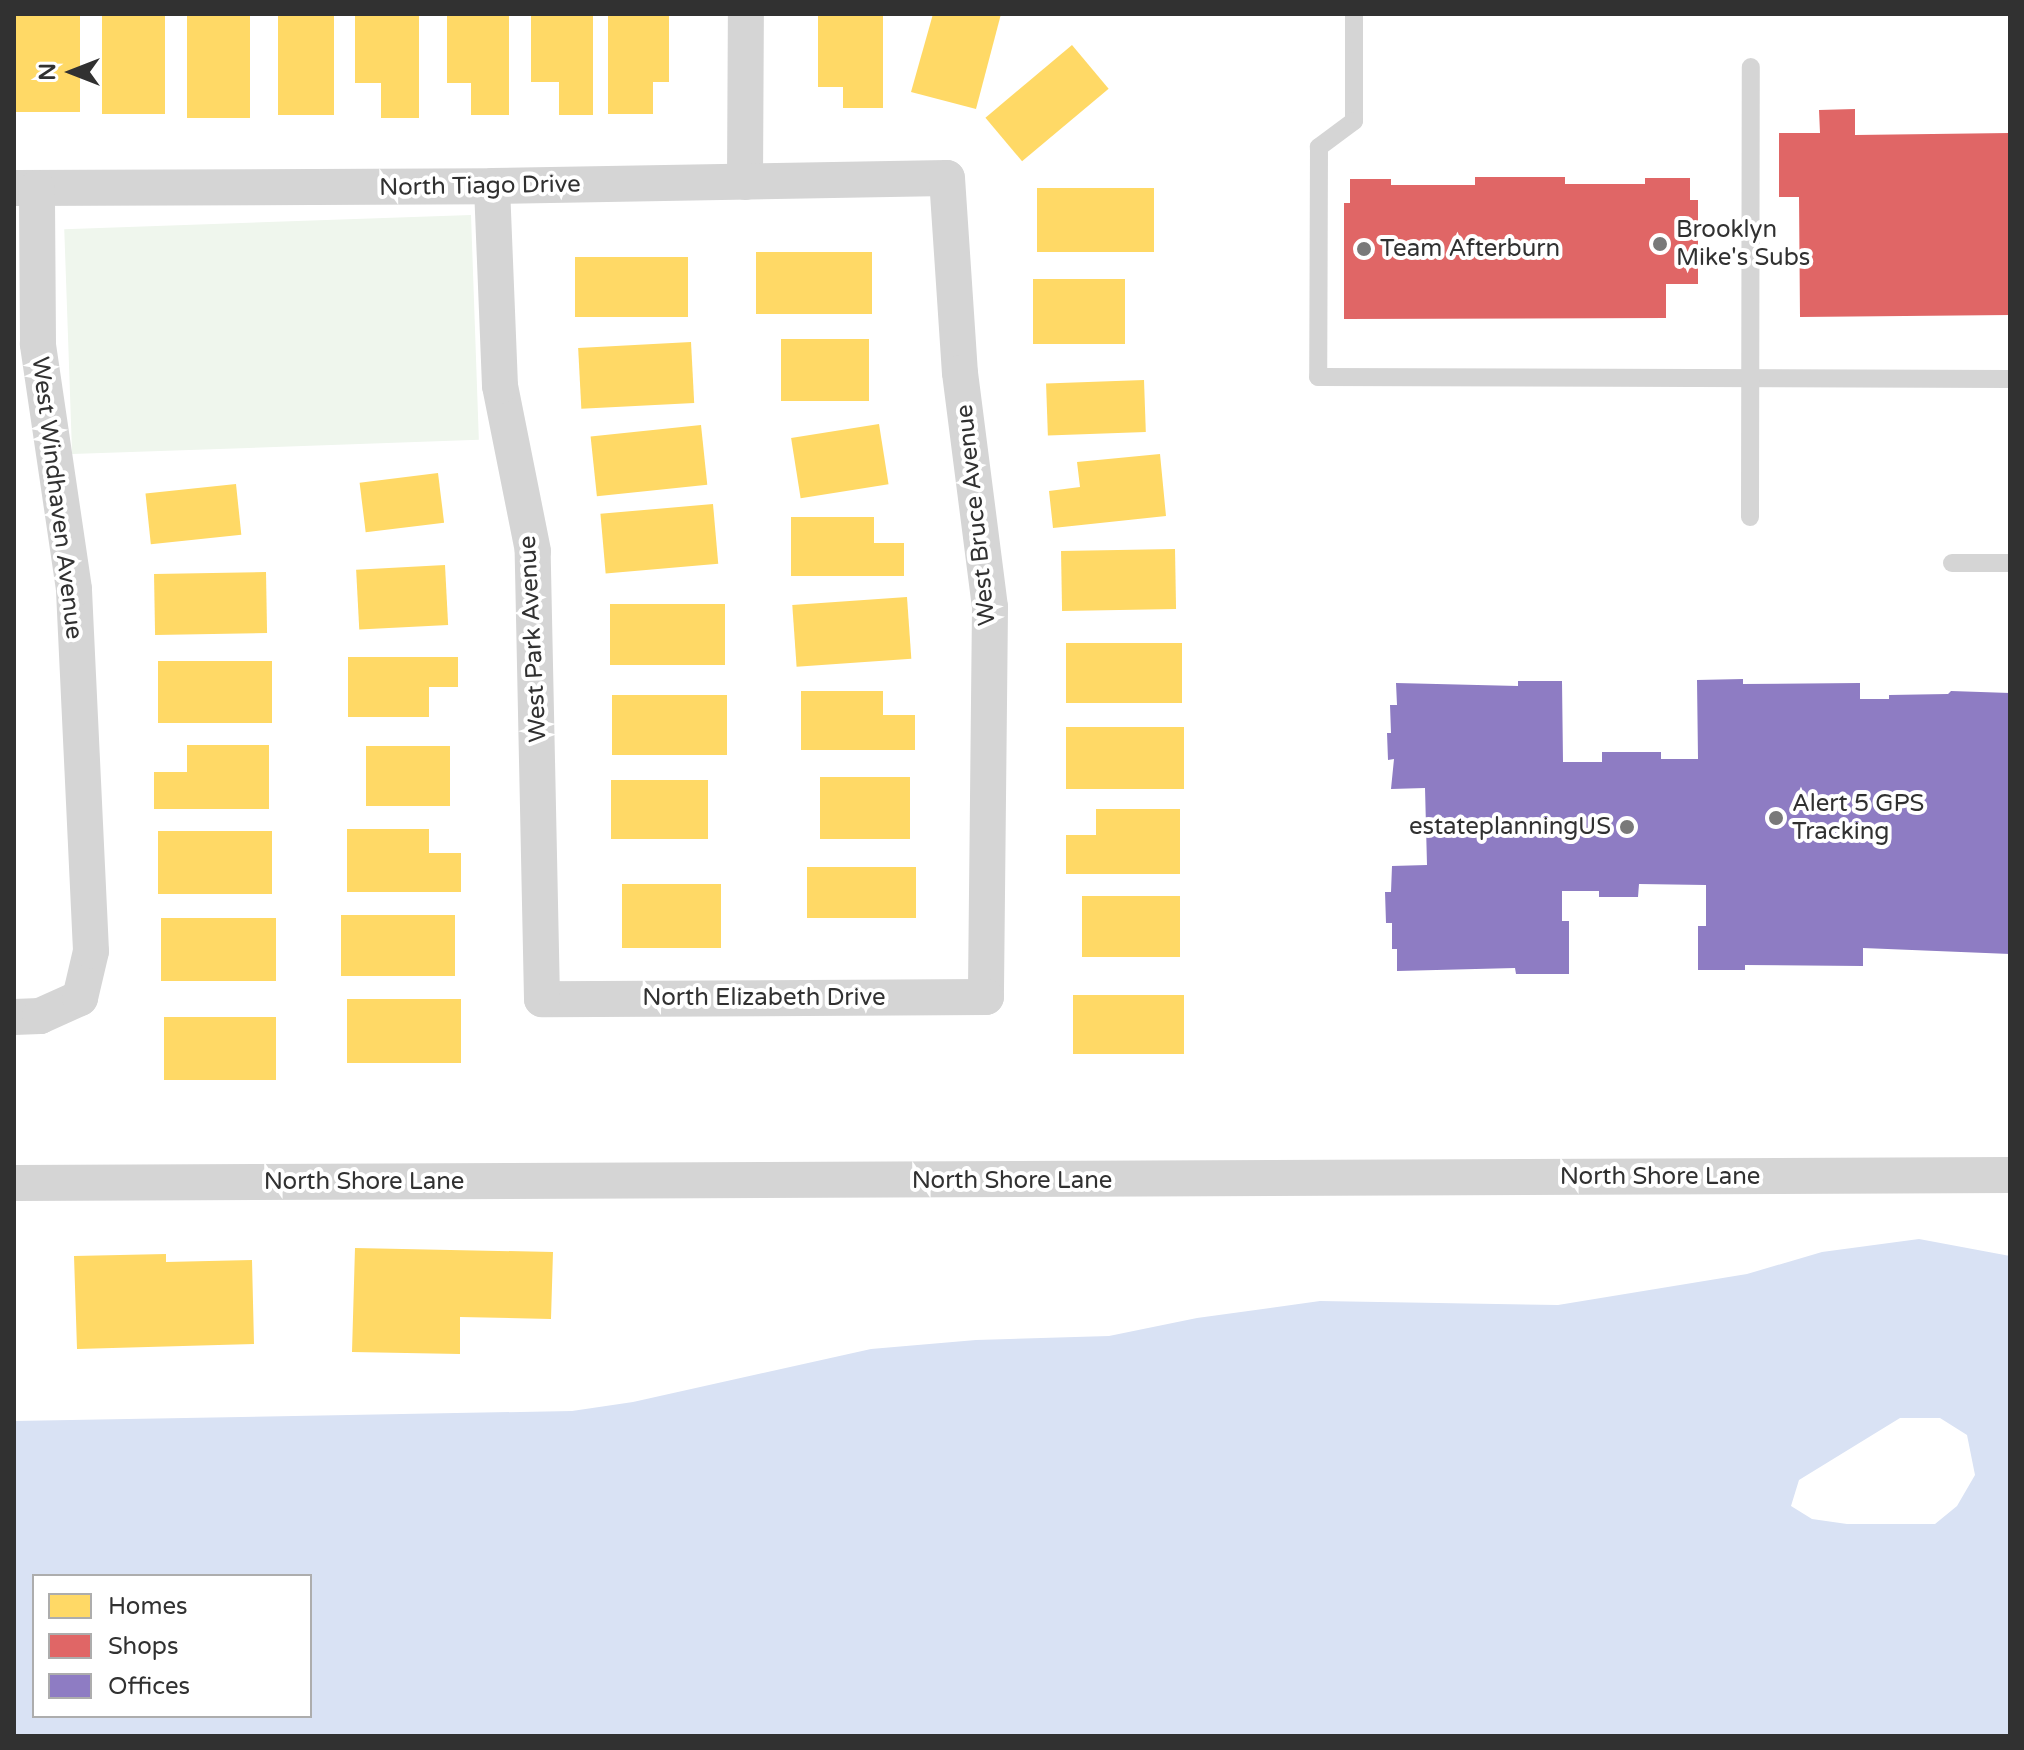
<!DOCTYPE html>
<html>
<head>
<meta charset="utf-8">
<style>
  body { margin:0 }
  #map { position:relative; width:2024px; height:1750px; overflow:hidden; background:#fff; font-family:"Varela Round",sans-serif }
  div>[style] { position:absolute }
  .green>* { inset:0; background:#eff6ed; transform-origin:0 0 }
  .water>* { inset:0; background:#d9e2f4 }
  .homes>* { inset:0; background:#ffd966; transform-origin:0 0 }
  .shops>* { inset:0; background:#e06666 }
  .offices>* { inset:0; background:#8e7cc3 }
  .service>* { height:18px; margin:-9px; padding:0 9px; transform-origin:9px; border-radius:9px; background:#d5d5d5 }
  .minor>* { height:36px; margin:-18px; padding:0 18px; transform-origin:18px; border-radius:18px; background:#d5d5d5 }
  .dots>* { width:22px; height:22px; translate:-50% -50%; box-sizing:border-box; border:4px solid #fff; border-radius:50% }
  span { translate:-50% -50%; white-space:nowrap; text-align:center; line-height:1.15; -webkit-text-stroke:8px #fff; paint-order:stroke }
  .street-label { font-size:24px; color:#313131 }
  .poi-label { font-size:24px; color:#313131 }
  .left { translate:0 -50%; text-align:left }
  .right { translate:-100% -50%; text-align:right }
  .frame { position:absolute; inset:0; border:16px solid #313131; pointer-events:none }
  .legend { position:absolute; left:32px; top:1574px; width:280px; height:144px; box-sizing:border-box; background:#fff; border:2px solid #adadad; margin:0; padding:10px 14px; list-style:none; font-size:24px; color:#313131 }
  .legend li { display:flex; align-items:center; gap:16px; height:40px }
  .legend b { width:40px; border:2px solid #adadad }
  .north { position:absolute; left:32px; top:32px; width:80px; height:80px; -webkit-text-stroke:6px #fff; paint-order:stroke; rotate:270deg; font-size:22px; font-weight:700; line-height:32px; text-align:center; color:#313131 }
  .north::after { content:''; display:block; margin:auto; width:28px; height:36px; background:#313131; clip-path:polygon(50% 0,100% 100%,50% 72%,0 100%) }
</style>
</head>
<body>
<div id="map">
  <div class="green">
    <i style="left:471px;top:215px;width:225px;height:407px;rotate:88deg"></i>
  </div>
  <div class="water">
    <i style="clip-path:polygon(evenodd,1919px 1239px,2010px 1256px,2010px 1736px,14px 1736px,14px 1421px,572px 1411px,633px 1402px,871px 1349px,976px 1340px,1109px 1336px,1197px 1318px,1320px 1301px,1558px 1305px,1747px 1274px,1822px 1252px,1919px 1239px,1900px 1418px,1940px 1418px,1967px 1435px,1975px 1475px,1957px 1506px,1935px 1524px,1847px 1524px,1812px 1519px,1791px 1506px,1799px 1480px,1900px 1418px,1919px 1239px,34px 1576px,310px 1576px,310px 1716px,34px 1716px,34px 1576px)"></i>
  </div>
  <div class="homes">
    <i style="left:16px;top:14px;width:64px;height:98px"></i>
    <i style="left:102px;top:14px;width:63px;height:100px"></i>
    <i style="left:187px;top:14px;width:63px;height:104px"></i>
    <i style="left:278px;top:14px;width:56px;height:101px"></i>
    <i style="clip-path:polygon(355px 14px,419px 14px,419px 118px,381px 118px,381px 83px,355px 83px)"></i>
    <i style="clip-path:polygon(447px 14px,509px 14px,509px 115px,471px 115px,471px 83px,447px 83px)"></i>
    <i style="clip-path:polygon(531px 14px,593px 14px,593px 115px,559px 115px,559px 82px,531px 82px)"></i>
    <i style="clip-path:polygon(608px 14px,669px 14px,669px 82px,653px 82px,653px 114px,608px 114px)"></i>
    <i style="clip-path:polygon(818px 14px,883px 14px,883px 108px,843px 108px,843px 87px,818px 87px)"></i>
    <i style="clip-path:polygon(933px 14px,1001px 14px,976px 109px,911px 92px)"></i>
    <i style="left:1072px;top:45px;width:57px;height:113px;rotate:50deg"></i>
    <i style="left:1037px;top:188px;width:117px;height:64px"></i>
    <i style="left:756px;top:252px;width:116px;height:62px"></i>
    <i style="left:575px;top:257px;width:113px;height:60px"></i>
    <i style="left:1033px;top:279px;width:92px;height:65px"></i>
    <i style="left:781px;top:339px;width:88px;height:62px"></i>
    <i style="left:691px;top:342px;width:61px;height:113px;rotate:87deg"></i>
    <i style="left:1144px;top:380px;width:52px;height:98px;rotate:88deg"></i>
    <i style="left:879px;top:424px;width:61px;height:89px;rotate:81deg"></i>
    <i style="left:701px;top:425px;width:60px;height:111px;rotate:84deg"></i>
    <i style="clip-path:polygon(1160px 454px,1166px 516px,1053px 528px,1049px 491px,1080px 487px,1077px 462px)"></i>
    <i style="left:438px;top:473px;width:50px;height:79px;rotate:83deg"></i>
    <i style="left:236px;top:484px;width:51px;height:91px;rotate:84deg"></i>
    <i style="left:713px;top:504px;width:60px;height:113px;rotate:85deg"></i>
    <i style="clip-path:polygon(791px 517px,874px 517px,874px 543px,904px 543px,904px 576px,791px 576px)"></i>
    <i style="left:1175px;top:549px;width:60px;height:114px;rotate:89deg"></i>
    <i style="left:445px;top:565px;width:60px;height:89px;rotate:87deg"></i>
    <i style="left:266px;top:572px;width:61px;height:112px;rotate:89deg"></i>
    <i style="left:907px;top:597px;width:62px;height:115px;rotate:86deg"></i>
    <i style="left:610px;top:604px;width:115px;height:61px"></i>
    <i style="left:1066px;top:643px;width:116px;height:60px"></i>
    <i style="clip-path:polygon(348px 657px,458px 657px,458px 687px,429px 687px,429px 717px,348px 717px)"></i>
    <i style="left:158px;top:661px;width:114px;height:62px"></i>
    <i style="clip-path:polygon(801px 691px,883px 691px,883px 715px,915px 715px,915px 750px,801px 750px)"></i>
    <i style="left:612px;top:695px;width:115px;height:60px"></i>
    <i style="left:1066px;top:727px;width:118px;height:62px"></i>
    <i style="clip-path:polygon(187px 745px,269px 745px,269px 809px,154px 809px,154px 772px,187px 772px)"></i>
    <i style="left:366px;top:746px;width:84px;height:60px"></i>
    <i style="left:820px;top:777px;width:90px;height:62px"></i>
    <i style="left:611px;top:780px;width:97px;height:59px"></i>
    <i style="clip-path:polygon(1096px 809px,1180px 809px,1180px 874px,1066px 874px,1066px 835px,1096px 835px)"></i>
    <i style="clip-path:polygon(347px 829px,429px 829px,429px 853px,461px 853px,461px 892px,347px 892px)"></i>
    <i style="left:158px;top:831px;width:114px;height:63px"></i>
    <i style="left:807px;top:867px;width:109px;height:51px"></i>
    <i style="left:622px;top:884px;width:99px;height:64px"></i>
    <i style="left:1082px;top:896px;width:98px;height:61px"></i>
    <i style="left:341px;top:915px;width:114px;height:61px"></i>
    <i style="left:161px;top:918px;width:115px;height:63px"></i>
    <i style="left:1073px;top:995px;width:111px;height:59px"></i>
    <i style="left:347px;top:999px;width:114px;height:64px"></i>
    <i style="left:164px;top:1017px;width:112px;height:63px"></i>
    <i style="clip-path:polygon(355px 1248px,553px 1252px,551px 1319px,460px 1317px,460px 1354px,352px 1352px)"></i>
    <i style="clip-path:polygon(166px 1254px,166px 1262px,252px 1260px,254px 1344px,77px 1349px,74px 1256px)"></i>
  </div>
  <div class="shops">
    <i style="clip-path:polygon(1855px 109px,1855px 135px,2010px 133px,2010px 315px,1800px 317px,1799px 197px,1779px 197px,1779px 133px,1820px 133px,1819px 110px)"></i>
    <i style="clip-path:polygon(1475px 177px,1565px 177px,1565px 184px,1645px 184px,1645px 178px,1690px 178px,1690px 200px,1698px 200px,1698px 284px,1666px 284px,1666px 318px,1344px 319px,1344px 203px,1350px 203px,1350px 179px,1391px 179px,1391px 185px,1475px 185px)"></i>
  </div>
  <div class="offices">
    <i style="clip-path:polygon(1743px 679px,1743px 684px,1860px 683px,1860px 699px,1889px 699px,1889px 695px,1948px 694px,1951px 691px,2010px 693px,2010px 954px,1863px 948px,1863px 966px,1745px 965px,1745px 970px,1698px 970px,1698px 926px,1706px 926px,1706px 885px,1639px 884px,1638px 897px,1599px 897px,1599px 891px,1562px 891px,1562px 921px,1569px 921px,1569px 974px,1516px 974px,1515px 968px,1397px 971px,1397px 949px,1392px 949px,1392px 923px,1386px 923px,1385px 892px,1391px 892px,1392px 866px,1427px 865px,1425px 788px,1391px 789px,1394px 759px,1388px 760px,1387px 733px,1391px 733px,1390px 705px,1397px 705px,1396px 683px,1518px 686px,1518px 681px,1562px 681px,1563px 762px,1602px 762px,1602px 752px,1661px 752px,1661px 759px,1698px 759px,1697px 680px)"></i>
  </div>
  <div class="service">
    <i style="left:1354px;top:14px;width:107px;rotate:90deg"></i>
    <i style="left:1354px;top:121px;width:44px;rotate:143.4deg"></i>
    <i style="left:1319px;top:147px;width:230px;rotate:90.2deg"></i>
    <i style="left:1318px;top:377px;width:692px;rotate:0.17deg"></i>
    <i style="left:1750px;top:517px;width:450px;rotate:-89.9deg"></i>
    <i style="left:1952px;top:563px;width:58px"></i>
  </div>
  <div class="minor">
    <i style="left:745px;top:182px;width:168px;rotate:-89.7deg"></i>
    <i style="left:14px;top:188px;width:478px;rotate:-0.2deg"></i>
    <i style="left:492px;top:186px;width:455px;rotate:-1deg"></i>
    <i style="left:947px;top:178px;width:195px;rotate:86.2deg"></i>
    <i style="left:960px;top:373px;width:236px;rotate:82.7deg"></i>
    <i style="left:990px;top:607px;width:390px;rotate:90.6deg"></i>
    <i style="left:986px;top:997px;width:444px;rotate:179.7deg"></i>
    <i style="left:542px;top:999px;width:448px;rotate:-91.2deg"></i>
    <i style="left:533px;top:551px;width:168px;rotate:-101.3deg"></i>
    <i style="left:500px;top:386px;width:200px;rotate:-92.3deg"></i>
    <i style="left:14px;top:1017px;width:26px;rotate:-2deg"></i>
    <i style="left:40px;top:1016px;width:44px;rotate:-24.2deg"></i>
    <i style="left:80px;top:998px;width:48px;rotate:-76.8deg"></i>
    <i style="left:91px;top:951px;width:362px;rotate:-92.7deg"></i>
    <i style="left:74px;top:589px;width:248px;rotate:-98.4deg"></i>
    <i style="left:38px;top:344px;width:156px;rotate:-90.4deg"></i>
    <i style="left:14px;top:1183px;width:1996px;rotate:-0.23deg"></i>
  </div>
  <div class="dots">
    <i style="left:1660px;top:244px;background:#797979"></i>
    <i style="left:1364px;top:249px;background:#797979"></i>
    <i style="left:1776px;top:818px;background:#797979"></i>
    <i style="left:1627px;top:827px;background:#797979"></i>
  </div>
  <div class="street-label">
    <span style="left:480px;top:186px;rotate:-1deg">North Tiago Drive</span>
    <span style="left:57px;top:498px;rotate:83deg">West Windhaven Avenue</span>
    <span style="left:976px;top:515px;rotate:-96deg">West Bruce Avenue</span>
    <span style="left:533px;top:639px;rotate:-93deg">West Park Avenue</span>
    <span style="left:764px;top:998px">North Elizabeth Drive</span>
    <span style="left:1660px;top:1177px">North Shore Lane</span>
    <span style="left:1012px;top:1181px">North Shore Lane</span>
    <span style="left:364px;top:1182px">North Shore Lane</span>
  </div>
  <div class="poi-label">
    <span class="left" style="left:1676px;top:244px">Brooklyn<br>Mike's Subs</span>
    <span class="left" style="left:1380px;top:249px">Team Afterburn</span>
    <span class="left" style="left:1792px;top:818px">Alert 5 GPS<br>Tracking</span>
    <span class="right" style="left:1611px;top:827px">estateplanningUS</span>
  </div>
  <div class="frame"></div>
  <ul class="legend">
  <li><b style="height:22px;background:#ffd966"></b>Homes</li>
  <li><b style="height:22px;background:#e06666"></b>Shops</li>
  <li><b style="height:22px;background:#8e7cc3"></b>Offices</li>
  </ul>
  <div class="north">N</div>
</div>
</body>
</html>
